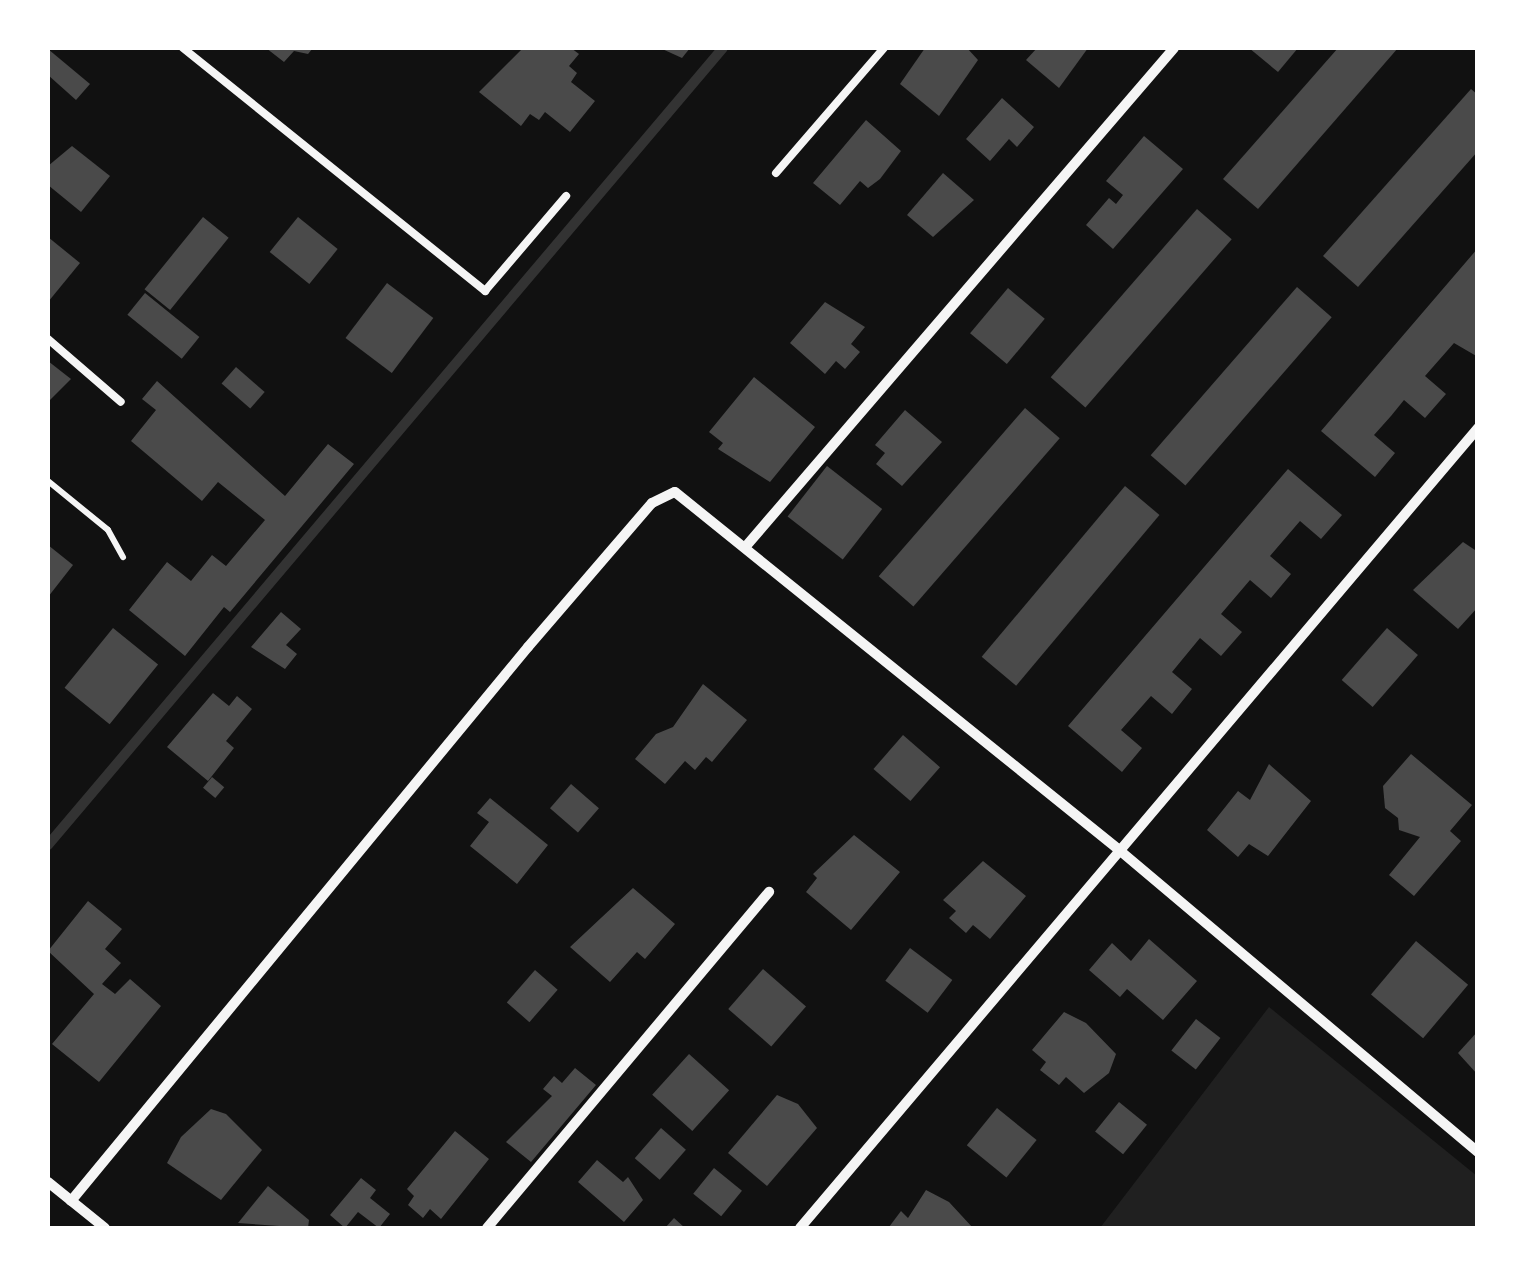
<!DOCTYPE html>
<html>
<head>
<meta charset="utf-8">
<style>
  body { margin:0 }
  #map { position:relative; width:1525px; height:1276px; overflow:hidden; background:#111; font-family:Signika,sans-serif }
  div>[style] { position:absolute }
  .green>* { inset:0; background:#202020 }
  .stream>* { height:10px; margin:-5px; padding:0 5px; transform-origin:5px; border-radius:5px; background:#333 }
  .building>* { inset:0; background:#4a4a4a; transform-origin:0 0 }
  .path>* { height:6px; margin:-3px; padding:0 3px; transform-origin:3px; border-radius:3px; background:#f5f5f5 }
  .service>* { height:8px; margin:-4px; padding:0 4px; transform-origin:4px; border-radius:4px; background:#f5f5f5 }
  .minor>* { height:10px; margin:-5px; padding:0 5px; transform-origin:5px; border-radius:5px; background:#f5f5f5 }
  span { translate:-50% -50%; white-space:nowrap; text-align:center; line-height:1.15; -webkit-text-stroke:8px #fff; paint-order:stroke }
  .frame { position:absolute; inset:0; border:50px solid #fff; pointer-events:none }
</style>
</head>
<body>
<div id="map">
  <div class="green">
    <i style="clip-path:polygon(1269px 1007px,1477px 1176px,1477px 1228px,1100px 1228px)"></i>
  </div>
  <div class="stream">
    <i style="left:48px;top:845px;width:1044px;rotate:-49.74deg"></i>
  </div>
  <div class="building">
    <i style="clip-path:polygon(266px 48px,313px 48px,308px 54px,294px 51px,284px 62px)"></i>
    <i style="clip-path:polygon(523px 48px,571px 48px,579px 54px,569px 66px,577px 73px,571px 82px,595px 101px,570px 132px,545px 112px,539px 120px,530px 114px,521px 126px,479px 92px)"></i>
    <i style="clip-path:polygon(660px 48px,690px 48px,682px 58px)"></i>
    <i style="clip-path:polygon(925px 48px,967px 48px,978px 60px,939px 116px,900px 84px)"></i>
    <i style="clip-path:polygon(1037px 48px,1088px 48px,1059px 88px,1026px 60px)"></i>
    <i style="clip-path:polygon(1249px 48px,1298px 48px,1278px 72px)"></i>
    <i style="clip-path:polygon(1338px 48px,1398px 48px,1258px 209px,1223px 179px)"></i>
    <i style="clip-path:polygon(48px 49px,90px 84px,76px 100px,48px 75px)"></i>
    <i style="clip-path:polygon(1471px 89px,1478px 95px,1478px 151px,1358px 287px,1323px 256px)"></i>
    <i style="clip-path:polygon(1002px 98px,1034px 127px,1017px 147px,1009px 139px,990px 161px,966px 139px)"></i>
    <i style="clip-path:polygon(866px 120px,901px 151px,880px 179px,868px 188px,860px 181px,840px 205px,813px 183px)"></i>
    <i style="clip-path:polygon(1144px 136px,1183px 169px,1113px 249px,1086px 225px,1109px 198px,1116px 204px,1123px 195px,1106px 181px)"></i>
    <i style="clip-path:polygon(72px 146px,110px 176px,81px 212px,48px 185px,48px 166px)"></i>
    <i style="clip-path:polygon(943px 173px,974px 200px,933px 237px,907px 215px)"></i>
    <i style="left:1197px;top:209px;width:46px;height:223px;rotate:41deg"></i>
    <i style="left:203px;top:217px;width:33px;height:93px;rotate:39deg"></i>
    <i style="left:298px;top:217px;width:51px;height:45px;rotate:39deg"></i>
    <i style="clip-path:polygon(48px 237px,80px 263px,48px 302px)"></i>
    <i style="clip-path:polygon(1478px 248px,1478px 357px,1454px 343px,1425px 376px,1446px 394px,1425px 418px,1404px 400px,1391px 416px,1374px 435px,1395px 453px,1375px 477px,1321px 431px)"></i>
    <i style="left:387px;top:283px;width:58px;height:69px;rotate:37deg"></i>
    <i style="left:1297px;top:287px;width:46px;height:223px;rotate:41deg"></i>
    <i style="left:1008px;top:288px;width:48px;height:59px;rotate:40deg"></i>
    <i style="left:145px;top:293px;width:70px;height:28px;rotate:39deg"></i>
    <i style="clip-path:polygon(825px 302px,865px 327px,851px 344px,860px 352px,845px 369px,836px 361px,825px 374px,790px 343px)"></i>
    <i style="clip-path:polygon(48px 361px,71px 379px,48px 402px)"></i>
    <i style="left:236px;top:367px;width:38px;height:22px;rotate:41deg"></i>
    <i style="clip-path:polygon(754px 377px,815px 427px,770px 482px,718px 449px,723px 443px,709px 432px)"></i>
    <i style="clip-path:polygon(157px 381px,285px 496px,328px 444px,354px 464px,230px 612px,224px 607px,185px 656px,129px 610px,167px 562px,191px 581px,212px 555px,226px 566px,265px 520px,218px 482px,202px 501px,131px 441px,156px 410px,142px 399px)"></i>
    <i style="left:1025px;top:408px;width:46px;height:223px;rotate:41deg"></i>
    <i style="clip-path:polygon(905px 410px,942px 442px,902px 486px,876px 464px,885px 453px,875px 445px)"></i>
    <i style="left:827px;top:466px;width:70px;height:64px;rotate:38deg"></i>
    <i style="clip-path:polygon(1288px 469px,1342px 515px,1321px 539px,1300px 521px,1270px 556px,1291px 574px,1271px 598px,1250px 580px,1221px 614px,1242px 632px,1221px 656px,1200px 638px,1172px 672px,1192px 689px,1172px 714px,1151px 696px,1121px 730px,1142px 748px,1122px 772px,1068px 726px)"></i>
    <i style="left:1125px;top:486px;width:45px;height:223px;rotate:40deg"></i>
    <i style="clip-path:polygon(1463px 542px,1478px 552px,1478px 607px,1458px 629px,1413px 590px)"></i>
    <i style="clip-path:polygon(48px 545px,73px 565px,48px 597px)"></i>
    <i style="clip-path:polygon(281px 612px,301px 629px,286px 645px,297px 654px,285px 669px,251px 647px)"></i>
    <i style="left:113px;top:628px;width:58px;height:77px;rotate:39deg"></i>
    <i style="left:1387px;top:628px;width:41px;height:69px;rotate:41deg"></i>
    <i style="clip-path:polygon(703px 684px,747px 720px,712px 762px,706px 757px,695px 770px,685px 761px,665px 784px,635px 759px,656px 734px,673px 727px)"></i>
    <i style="clip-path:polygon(213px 693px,229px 706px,237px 696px,252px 709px,226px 741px,234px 748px,208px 781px,167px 747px)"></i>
    <i style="left:903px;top:735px;width:49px;height:45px;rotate:41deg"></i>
    <i style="clip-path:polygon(1411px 754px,1472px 805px,1450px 831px,1461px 841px,1414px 896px,1389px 875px,1420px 837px,1399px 830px,1398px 818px,1385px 808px,1383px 786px)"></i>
    <i style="clip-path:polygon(1269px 764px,1311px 801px,1268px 856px,1249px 844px,1238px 857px,1207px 830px,1238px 791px,1250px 800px)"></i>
    <i style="left:212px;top:777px;width:16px;height:14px;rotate:40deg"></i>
    <i style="left:571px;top:784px;width:37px;height:32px;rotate:41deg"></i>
    <i style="clip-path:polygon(490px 798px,548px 845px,517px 884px,470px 846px,489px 822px,477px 813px)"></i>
    <i style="clip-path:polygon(854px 835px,900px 872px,851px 930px,806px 892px,817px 878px,813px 874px)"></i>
    <i style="clip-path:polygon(983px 861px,1026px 896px,990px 939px,973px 925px,966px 933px,949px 918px,956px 911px,943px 900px)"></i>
    <i style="clip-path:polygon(633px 888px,675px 924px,645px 959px,637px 952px,610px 982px,570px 947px)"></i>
    <i style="clip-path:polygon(88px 901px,122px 929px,105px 949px,121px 963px,102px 984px,115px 994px,130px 979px,161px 1006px,99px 1082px,52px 1044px,94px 994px,48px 951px)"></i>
    <i style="clip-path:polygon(1149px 939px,1197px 981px,1163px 1020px,1127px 989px,1120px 997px,1089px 970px,1112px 943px,1131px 961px)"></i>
    <i style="left:1416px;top:941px;width:68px;height:70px;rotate:40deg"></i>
    <i style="left:910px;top:948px;width:53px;height:41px;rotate:37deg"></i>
    <i style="left:763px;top:969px;width:57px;height:53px;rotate:41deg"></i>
    <i style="left:535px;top:970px;width:30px;height:43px;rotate:41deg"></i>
    <i style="clip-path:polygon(1064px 1012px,1086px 1023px,1116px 1054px,1109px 1073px,1084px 1093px,1066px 1077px,1059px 1085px,1040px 1070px,1046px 1062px,1032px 1050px)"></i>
    <i style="left:1196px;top:1019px;width:31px;height:40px;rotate:38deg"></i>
    <i style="clip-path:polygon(1478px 1031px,1478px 1075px,1458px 1053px)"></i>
    <i style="left:689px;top:1054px;width:54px;height:55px;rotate:42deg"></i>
    <i style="clip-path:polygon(575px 1068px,596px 1085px,531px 1162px,506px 1142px,552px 1096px,543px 1089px,554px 1076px,562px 1083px)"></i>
    <i style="clip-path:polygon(777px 1095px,798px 1104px,817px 1128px,767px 1186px,728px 1153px)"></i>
    <i style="left:1119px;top:1102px;width:36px;height:38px;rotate:39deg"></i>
    <i style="left:997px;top:1108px;width:51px;height:48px;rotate:39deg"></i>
    <i style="clip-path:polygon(211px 1109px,226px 1114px,262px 1150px,221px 1200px,167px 1163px,181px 1137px)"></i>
    <i style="left:661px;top:1128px;width:33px;height:40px;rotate:41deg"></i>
    <i style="clip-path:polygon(455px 1131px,489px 1159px,441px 1219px,430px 1209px,423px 1218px,408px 1205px,414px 1196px,407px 1189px)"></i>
    <i style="clip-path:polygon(597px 1160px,623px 1182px,628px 1177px,643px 1200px,624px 1222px,578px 1182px)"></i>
    <i style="left:714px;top:1168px;width:36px;height:33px;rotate:39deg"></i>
    <i style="clip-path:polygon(361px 1178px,376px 1190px,370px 1198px,390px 1214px,379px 1228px,358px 1212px,345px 1228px,330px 1215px)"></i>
    <i style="clip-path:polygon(268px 1186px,309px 1220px,308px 1228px,238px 1223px)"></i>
    <i style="clip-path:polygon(926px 1190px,949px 1202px,973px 1228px,889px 1227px,901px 1211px,908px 1218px)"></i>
    <i style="clip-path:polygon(674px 1218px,685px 1228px,665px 1228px)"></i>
  </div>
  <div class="path">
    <i style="left:48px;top:481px;width:77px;rotate:39.2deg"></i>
    <i style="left:108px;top:530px;width:31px;rotate:61deg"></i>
  </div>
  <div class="service">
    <i style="left:183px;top:48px;width:388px;rotate:38.8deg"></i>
    <i style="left:485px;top:291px;width:125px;rotate:-49.5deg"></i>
    <i style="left:776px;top:173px;width:165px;rotate:-49.2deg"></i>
    <i style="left:48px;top:339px;width:96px;rotate:40.8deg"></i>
  </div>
  <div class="minor">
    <i style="left:747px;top:545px;width:655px;rotate:-49.33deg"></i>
    <i style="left:48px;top:1182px;width:73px;rotate:38.9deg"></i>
    <i style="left:71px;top:1201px;width:718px;rotate:-50.48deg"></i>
    <i style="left:528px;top:647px;width:190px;rotate:-49.3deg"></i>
    <i style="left:652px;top:503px;width:25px;rotate:-26deg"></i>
    <i style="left:675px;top:492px;width:569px;rotate:38.86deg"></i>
    <i style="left:1118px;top:849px;width:471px;rotate:40.1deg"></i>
    <i style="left:487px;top:1228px;width:439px;rotate:-50deg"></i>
    <i style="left:800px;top:1228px;width:1049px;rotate:-49.72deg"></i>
  </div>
  <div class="frame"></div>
</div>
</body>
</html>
